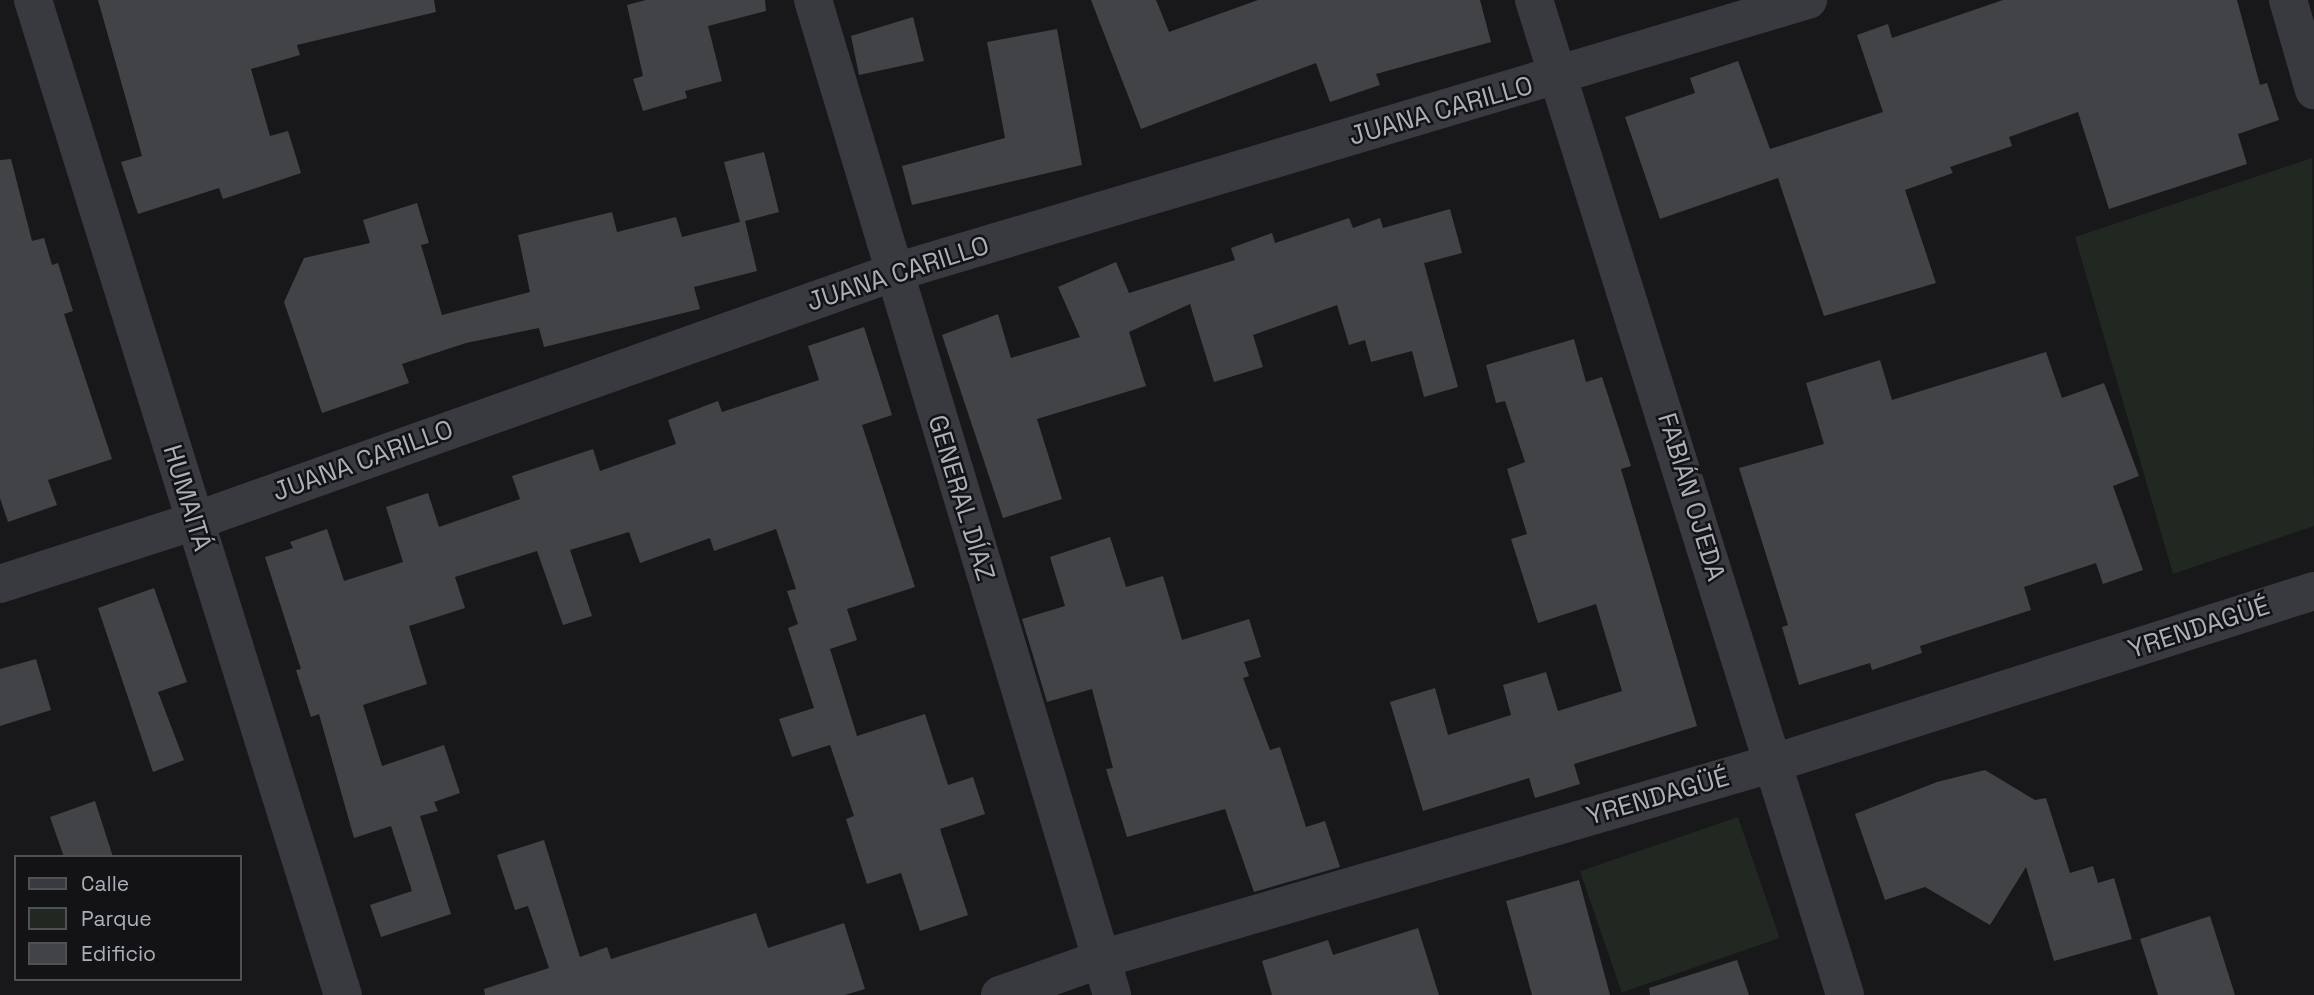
<!DOCTYPE html>
<html>
<head>
<meta charset="utf-8">
<style>
  body { margin:0 }
  #map { position:relative; width:2314px; height:995px; overflow:hidden; background:#18181a; font-family:"Space Grotesk",sans-serif }
  div>[style] { position:absolute }
  .green>* { inset:0; background:#202821; transform-origin:0 0 }
  .building>* { inset:0; background:#424347 }
  .street>* { height:38px; margin:-19px; padding:0 19px; transform-origin:19px; border-radius:19px; background:#393a3f }
  span { translate:-50% -50%; white-space:nowrap; text-align:center; line-height:1.15; -webkit-text-stroke:5px #131315; paint-order:stroke }
  .street-label { font-size:26px; color:#abafb9 }
  .legend { position:absolute; left:14px; top:855px; width:228px; height:126px; box-sizing:border-box; background:#131315; border:2px solid #505157; margin:0; padding:9px 12px; list-style:none; font-size:21px; color:#abafb9 }
  .legend li { display:flex; align-items:center; gap:14px; height:35px }
  .legend b { width:35px; border:2px solid #505157 }
</style>
</head>
<body>
<div id="map">
  <div class="green">
    <i style="clip-path:polygon(2312px 158px,2314px 526px,2173px 574px,2075px 237px)"></i>
    <i style="left:1738px;top:817px;width:128px;height:167px;rotate:71deg"></i>
  </div>
  <div class="building">
    <i style="clip-path:polygon(98px 0,434px 0,436px 12px,297px 45px,300px 55px,251px 69px,270px 136px,288px 131px,301px 173px,223px 199px,219px 188px,138px 214px,121px 162px,142px 156px)"></i>
    <i style="clip-path:polygon(646px 0,765px 0,766px 11px,708px 26px,722px 81px,685px 91px,687px 98px,643px 111px,633px 79px,643px 76px,627px 5px)"></i>
    <i style="clip-path:polygon(1091px 0,1156px 0,1169px 32px,1258px 0,1480px 0,1491px 42px,1376px 74px,1380px 85px,1330px 102px,1316px 63px,1141px 129px)"></i>
    <i style="clip-path:polygon(2003px 0,2237px 0,2260px 85px,2267px 83px,2279px 120px,2238px 134px,2247px 164px,2109px 209px,2078px 112px,2009px 137px,2012px 146px,1950px 167px,1953px 173px,1905px 190px,1936px 283px,1824px 316px,1778px 178px,1660px 219px,1625px 117px,1695px 93px,1690px 78px,1738px 61px,1770px 149px,1883px 112px,1857px 35px,1888px 24px,1892px 38px)"></i>
    <i style="clip-path:polygon(913px 17px,924px 61px,859px 75px,851px 36px)"></i>
    <i style="clip-path:polygon(1057px 29px,1082px 165px,912px 205px,902px 166px,1005px 138px,987px 42px)"></i>
    <i style="clip-path:polygon(764px 152px,779px 212px,745px 221px,757px 271px,694px 287px,700px 309px,544px 347px,539px 328px,466px 343px,402px 364px,409px 383px,322px 413px,284px 302px,304px 258px,370px 243px,363px 220px,417px 203px,429px 243px,421px 245px,442px 315px,530px 292px,518px 235px,612px 212px,617px 232px,676px 217px,682px 237px,740px 222px,724px 162px)"></i>
    <i style="clip-path:polygon(11px 159px,32px 241px,44px 238px,52px 265px,58px 263px,73px 311px,64px 314px,112px 459px,48px 480px,57px 505px,8px 522px,0 498px,0 160px)"></i>
    <i style="clip-path:polygon(1450px 209px,1462px 253px,1424px 263px,1458px 387px,1424px 397px,1412px 351px,1371px 362px,1365px 340px,1349px 345px,1337px 305px,1253px 335px,1263px 367px,1214px 382px,1190px 304px,1129px 332px,1146px 386px,1037px 419px,1062px 499px,1003px 518px,942px 335px,998px 314px,1011px 358px,1080px 337px,1058px 287px,1116px 262px,1129px 293px,1235px 260px,1231px 248px,1272px 233px,1275px 243px,1349px 218px,1353px 228px,1380px 218px,1383px 228px)"></i>
    <i style="clip-path:polygon(864px 327px,892px 415px,862px 425px,915px 587px,847px 609px,857px 640px,830px 649px,857px 736px,925px 714px,948px 785px,973px 777px,985px 814px,940px 829px,968px 915px,920px 931px,901px 873px,867px 884px,846px 819px,854px 816px,830px 745px,792px 757px,779px 719px,814px 708px,788px 628px,798px 624px,787px 591px,796px 589px,776px 529px,714px 551px,710px 538px,640px 563px,629px 532px,570px 550px,592px 616px,563px 625px,537px 551px,455px 577px,465px 608px,409px 626px,427px 684px,363px 705px,382px 766px,444px 745px,460px 793px,434px 802px,438px 811px,420px 816px,451px 914px,381px 937px,370px 905px,412px 891px,391px 826px,354px 838px,319px 714px,311px 717px,296px 670px,301px 669px,265px 557px,293px 548px,290px 542px,327px 529px,344px 581px,403px 562px,386px 507px,428px 493px,439px 527px,520px 499px,512px 476px,593px 449px,600px 471px,676px 444px,668px 420px,718px 401px,722px 412px,819px 380px,808px 346px)"></i>
    <i style="clip-path:polygon(1574px 339px,1586px 382px,1602px 377px,1631px 466px,1621px 469px,1697px 726px,1574px 764px,1580px 784px,1535px 798px,1529px 778px,1423px 811px,1390px 702px,1435px 688px,1448px 735px,1511px 715px,1503px 685px,1546px 672px,1558px 711px,1622px 691px,1596px 604px,1538px 623px,1511px 539px,1527px 534px,1507px 469px,1525px 462px,1505px 401px,1496px 403px,1486px 365px)"></i>
    <i style="clip-path:polygon(2046px 352px,2062px 398px,2104px 383px,2139px 476px,2113px 486px,2143px 570px,2103px 584px,2096px 563px,2024px 587px,2031px 610px,1920px 646px,1922px 653px,1872px 670px,1870px 663px,1799px 685px,1782px 627px,1788px 625px,1739px 468px,1824px 444px,1806px 383px,1880px 360px,1892px 400px)"></i>
    <i style="clip-path:polygon(1110px 537px,1126px 587px,1163px 576px,1182px 640px,1249px 619px,1261px 657px,1244px 662px,1249px 676px,1243px 678px,1270px 750px,1280px 747px,1306px 827px,1325px 821px,1340px 867px,1254px 892px,1225px 809px,1127px 837px,1106px 769px,1113px 768px,1092px 689px,1047px 702px,1022px 619px,1065px 606px,1050px 557px)"></i>
    <i style="clip-path:polygon(154px 588px,187px 682px,158px 692px,184px 760px,153px 772px,98px 608px)"></i>
    <i style="clip-path:polygon(36px 659px,51px 710px,0 726px,0 669px)"></i>
    <i style="clip-path:polygon(1985px 770px,2035px 800px,2046px 798px,2070px 873px,2093px 866px,2098px 883px,2114px 878px,2132px 939px,2054px 961px,2026px 867px,1990px 925px,1925px 887px,1885px 900px,1855px 814px,1937px 782px)"></i>
    <i style="clip-path:polygon(95px 801px,113px 857px,64px 857px,50px 817px)"></i>
    <i style="clip-path:polygon(544px 840px,580px 957px,607px 947px,611px 959px,756px 913px,768px 948px,844px 923px,865px 989px,845px 995px,485px 995px,484px 989px,549px 968px,528px 906px,515px 910px,497px 855px)"></i>
    <i style="clip-path:polygon(1579px 880px,1610px 995px,1532px 995px,1506px 901px)"></i>
    <i style="clip-path:polygon(2210px 916px,2235px 995px,2158px 995px,2140px 939px)"></i>
    <i style="clip-path:polygon(1418px 928px,1439px 995px,1272px 995px,1262px 961px,1328px 940px,1333px 955px)"></i>
    <i style="clip-path:polygon(1737px 960px,1749px 995px,1650px 995px,1649px 988px)"></i>
  </div>
  <div class="street">
    <i style="left:33px;top:0;width:1042px;rotate:72.7deg"></i>
    <i style="left:813px;top:0;width:1039px;rotate:73.27deg"></i>
    <i style="left:1534px;top:0;width:1042px;rotate:72.64deg"></i>
    <i style="left:2288px;top:0;width:94px;rotate:73.9deg"></i>
    <i style="left:0;top:584px;width:205px;rotate:-17.9deg"></i>
    <i style="left:195px;top:521px;width:740px;rotate:-19.59deg"></i>
    <i style="left:892px;top:273px;width:956px;rotate:-16.6deg"></i>
    <i style="left:1000px;top:995px;width:107px;rotate:-19.6deg"></i>
    <i style="left:1101px;top:959px;width:701px;rotate:-16.24deg"></i>
    <i style="left:1774px;top:763px;width:567px;rotate:-17.67deg"></i>
  </div>
  <div class="street-label">
    <span style="left:1441px;top:111px;rotate:-16deg">JUANA CARILLO</span>
    <span style="left:898px;top:274px;rotate:-18deg">JUANA CARILLO</span>
    <span style="left:363px;top:461px;rotate:-20deg">JUANA CARILLO</span>
    <span style="left:1691px;top:497px;rotate:73deg">FABIÁN OJEDA</span>
    <span style="left:187px;top:498px;rotate:73deg">HUMAITÁ</span>
    <span style="left:961px;top:498px;rotate:73deg">GENERAL DÍAZ</span>
    <span style="left:2199px;top:628px;rotate:-18deg">YRENDAGÜÉ</span>
    <span style="left:1658px;top:797px;rotate:-16deg">YRENDAGÜÉ</span>
  </div>
  <ul class="legend">
  <li><b style="height:9px;background:#393a3f"></b>Calle</li>
  <li><b style="height:19px;background:#202821"></b>Parque</li>
  <li><b style="height:19px;background:#424347"></b>Edificio</li>
  </ul>
</div>
</body>
</html>
